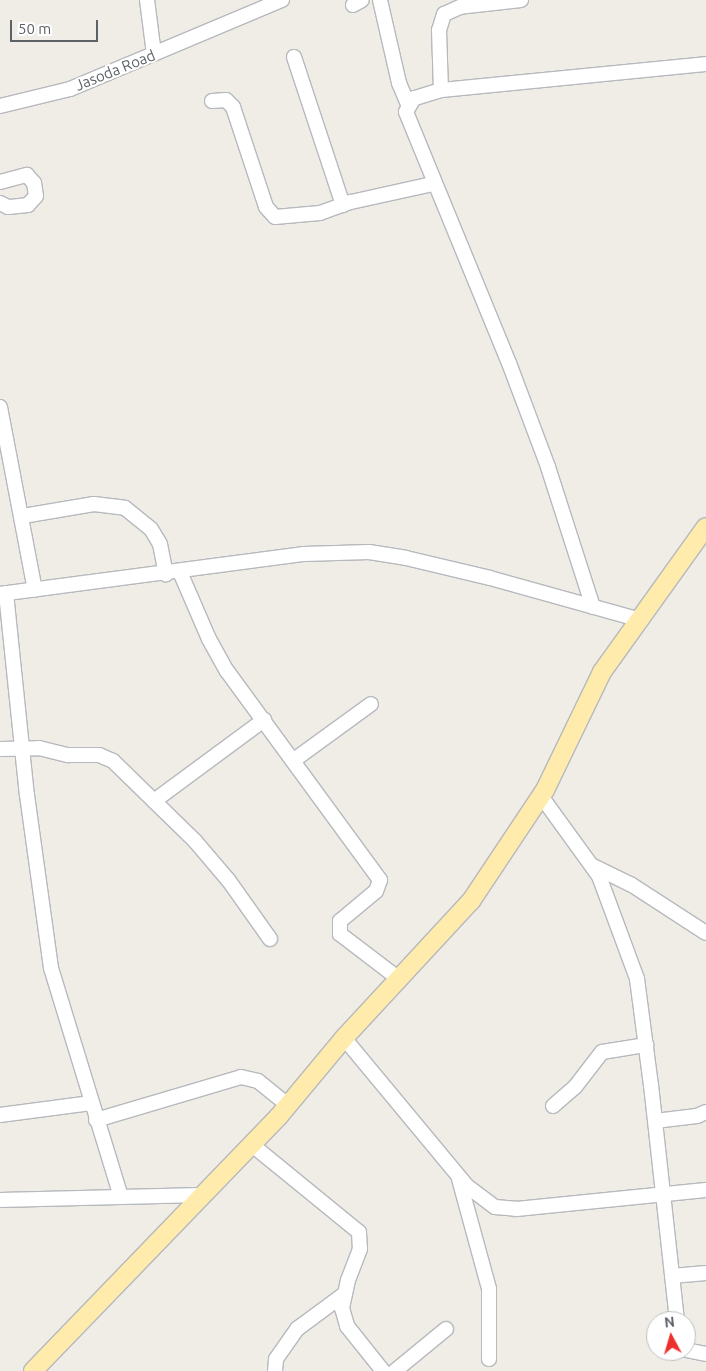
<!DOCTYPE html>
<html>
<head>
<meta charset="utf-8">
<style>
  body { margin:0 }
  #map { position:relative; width:706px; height:1371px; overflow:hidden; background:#f0ede6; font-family:Ubuntu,sans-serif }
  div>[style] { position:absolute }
  .roads { filter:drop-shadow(1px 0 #b6b9bd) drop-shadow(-1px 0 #b6b9bd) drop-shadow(0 1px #b6b9bd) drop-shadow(0 -1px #b6b9bd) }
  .minor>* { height:14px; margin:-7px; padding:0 7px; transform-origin:7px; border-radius:7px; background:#fff }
  .major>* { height:18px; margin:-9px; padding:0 9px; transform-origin:9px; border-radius:9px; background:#ffecac }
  span { translate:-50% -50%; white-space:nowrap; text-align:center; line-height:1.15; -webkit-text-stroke:4px #fff; paint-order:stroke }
  .street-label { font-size:15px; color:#5d6266 }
  .north { position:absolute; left:646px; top:1311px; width:50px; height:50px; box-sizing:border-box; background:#fff; border:1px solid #bec0c2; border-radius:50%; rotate:354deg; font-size:14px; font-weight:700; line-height:20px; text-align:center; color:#5d6266 }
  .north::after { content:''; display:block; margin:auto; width:18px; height:22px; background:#ed302e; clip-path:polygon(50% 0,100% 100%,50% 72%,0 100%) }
  .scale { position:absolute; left:10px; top:20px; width:88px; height:22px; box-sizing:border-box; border:2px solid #5d6266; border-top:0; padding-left:6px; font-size:15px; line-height:18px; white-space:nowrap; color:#5d6266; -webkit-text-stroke:4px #fff; paint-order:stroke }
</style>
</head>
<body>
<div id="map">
  <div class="roads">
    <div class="minor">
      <i style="left:147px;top:0;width:54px;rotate:82.6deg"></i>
      <i style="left:380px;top:0;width:85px;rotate:77.1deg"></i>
      <i style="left:399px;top:83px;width:23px;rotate:67deg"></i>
      <i style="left:521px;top:0;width:61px;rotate:173.5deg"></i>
      <i style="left:460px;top:7px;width:17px;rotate:156deg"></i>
      <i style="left:444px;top:14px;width:17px;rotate:107deg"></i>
      <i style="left:439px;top:30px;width:60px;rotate:88.1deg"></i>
      <i style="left:441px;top:90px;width:28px;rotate:163deg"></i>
      <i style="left:414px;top:98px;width:16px;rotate:120deg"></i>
      <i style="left:406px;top:112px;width:271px;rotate:67.7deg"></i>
      <i style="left:509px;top:363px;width:111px;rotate:69.4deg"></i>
      <i style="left:548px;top:467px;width:147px;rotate:72.2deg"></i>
      <i style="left:353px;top:5px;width:10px;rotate:-29deg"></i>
      <i style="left:294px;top:57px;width:156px;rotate:71.7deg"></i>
      <i style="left:441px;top:90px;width:266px;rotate:-5.6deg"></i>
      <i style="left:212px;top:101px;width:14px;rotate:-4deg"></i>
      <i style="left:226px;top:100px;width:10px;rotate:45deg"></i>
      <i style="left:233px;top:107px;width:105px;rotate:71.7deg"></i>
      <i style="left:266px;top:207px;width:13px;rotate:48deg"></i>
      <i style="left:275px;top:217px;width:45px;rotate:-5.1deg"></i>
      <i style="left:320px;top:213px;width:33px;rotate:-20deg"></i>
      <i style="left:351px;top:202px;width:84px;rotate:-12.4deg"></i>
      <i style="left:0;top:106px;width:72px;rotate:-13.7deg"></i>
      <i style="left:70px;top:89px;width:230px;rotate:-22.8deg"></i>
      <i style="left:0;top:182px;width:28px;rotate:-15deg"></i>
      <i style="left:27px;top:175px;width:11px;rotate:49deg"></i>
      <i style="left:34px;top:183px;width:13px;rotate:81deg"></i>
      <i style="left:36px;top:196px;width:12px;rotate:132deg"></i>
      <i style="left:28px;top:205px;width:20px;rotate:174deg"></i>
      <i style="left:8px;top:207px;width:9px;rotate:-153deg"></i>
      <i style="left:0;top:407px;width:186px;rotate:79.2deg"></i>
      <i style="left:23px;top:516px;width:72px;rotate:-9.6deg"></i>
      <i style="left:94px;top:504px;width:31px;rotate:7deg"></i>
      <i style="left:125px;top:508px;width:33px;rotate:39deg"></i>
      <i style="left:151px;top:529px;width:17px;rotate:59deg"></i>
      <i style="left:160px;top:544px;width:31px;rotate:79deg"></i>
      <i style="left:180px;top:572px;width:73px;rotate:66.6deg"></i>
      <i style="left:209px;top:639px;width:37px;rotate:61deg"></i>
      <i style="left:227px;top:671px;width:259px;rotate:53.8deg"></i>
      <i style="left:380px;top:880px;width:12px;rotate:110deg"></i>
      <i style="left:376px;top:891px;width:47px;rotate:140.2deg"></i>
      <i style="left:340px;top:921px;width:13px;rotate:90deg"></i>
      <i style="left:340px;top:934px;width:74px;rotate:37.3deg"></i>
      <i style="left:6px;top:593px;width:203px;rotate:84.1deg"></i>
      <i style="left:27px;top:795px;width:175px;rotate:82.1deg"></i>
      <i style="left:51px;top:968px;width:239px;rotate:73deg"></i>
      <i style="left:0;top:594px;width:307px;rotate:-7.5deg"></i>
      <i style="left:304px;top:554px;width:65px;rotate:-1.8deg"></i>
      <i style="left:369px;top:552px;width:37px;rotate:9deg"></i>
      <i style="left:406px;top:558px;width:86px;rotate:13.4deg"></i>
      <i style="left:490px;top:578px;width:156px;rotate:15.6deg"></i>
      <i style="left:0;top:749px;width:39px;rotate:-1deg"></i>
      <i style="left:39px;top:748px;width:30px;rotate:14deg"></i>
      <i style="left:68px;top:755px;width:31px"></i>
      <i style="left:99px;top:755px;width:15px;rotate:23deg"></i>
      <i style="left:113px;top:761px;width:115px;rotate:44.3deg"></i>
      <i style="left:195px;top:841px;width:52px;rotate:49.6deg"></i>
      <i style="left:229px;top:881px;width:71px;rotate:54.7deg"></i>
      <i style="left:294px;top:760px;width:95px;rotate:-36deg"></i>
      <i style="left:541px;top:796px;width:99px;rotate:54.1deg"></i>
      <i style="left:599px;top:876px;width:110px;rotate:69.7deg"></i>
      <i style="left:637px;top:979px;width:107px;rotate:82.5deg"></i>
      <i style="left:651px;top:1085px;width:237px;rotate:83.7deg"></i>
      <i style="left:154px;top:801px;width:137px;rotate:-36.4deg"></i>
      <i style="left:593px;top:866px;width:43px;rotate:26deg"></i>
      <i style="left:632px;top:885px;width:88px;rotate:33deg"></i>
      <i style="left:344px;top:1038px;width:192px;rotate:50.3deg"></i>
      <i style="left:467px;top:1186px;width:35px;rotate:37deg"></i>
      <i style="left:495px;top:1207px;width:21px;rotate:5deg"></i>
      <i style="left:516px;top:1209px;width:191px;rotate:-5.7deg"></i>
      <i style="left:553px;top:1106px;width:29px;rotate:-41deg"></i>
      <i style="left:575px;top:1087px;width:44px;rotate:-52.4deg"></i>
      <i style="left:602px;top:1052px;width:45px;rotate:-9deg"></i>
      <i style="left:0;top:1115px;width:92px;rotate:-7.5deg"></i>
      <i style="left:96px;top:1120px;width:151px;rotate:-16.5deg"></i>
      <i style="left:241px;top:1077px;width:17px;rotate:13deg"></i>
      <i style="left:258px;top:1081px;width:38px;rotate:39deg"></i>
      <i style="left:655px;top:1121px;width:42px;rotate:-6.8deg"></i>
      <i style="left:697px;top:1116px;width:10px;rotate:-24deg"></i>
      <i style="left:251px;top:1144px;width:139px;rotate:39.2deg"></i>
      <i style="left:359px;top:1232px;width:17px;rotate:87deg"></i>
      <i style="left:360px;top:1249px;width:33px;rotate:111deg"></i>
      <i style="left:348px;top:1280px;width:29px;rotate:102deg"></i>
      <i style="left:342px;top:1308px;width:19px;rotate:74deg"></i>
      <i style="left:347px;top:1326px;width:58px;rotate:51.3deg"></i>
      <i style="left:459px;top:1179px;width:114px;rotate:74.7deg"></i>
      <i style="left:489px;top:1289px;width:70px;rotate:90deg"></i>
      <i style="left:0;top:1200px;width:201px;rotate:-1.4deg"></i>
      <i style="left:672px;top:1276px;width:34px;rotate:-5deg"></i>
      <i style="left:686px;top:1350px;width:20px;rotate:11deg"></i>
      <i style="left:275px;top:1371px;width:12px;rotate:-85deg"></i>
      <i style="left:276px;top:1359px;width:37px;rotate:-55deg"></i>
      <i style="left:297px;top:1329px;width:57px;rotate:-36.5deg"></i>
      <i style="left:395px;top:1371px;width:66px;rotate:-39.5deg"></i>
    </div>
    <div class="major">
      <i style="left:33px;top:1371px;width:354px;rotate:-46deg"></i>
      <i style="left:279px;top:1116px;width:102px;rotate:-50.2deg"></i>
      <i style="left:344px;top:1038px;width:187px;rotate:-47.2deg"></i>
      <i style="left:471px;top:901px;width:133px;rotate:-56.3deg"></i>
      <i style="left:545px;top:790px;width:131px;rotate:-64.2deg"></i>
      <i style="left:602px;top:672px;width:178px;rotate:-54.4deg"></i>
    </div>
  </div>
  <div class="street-label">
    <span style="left:115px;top:70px;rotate:-22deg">Jasoda Road</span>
  </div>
  <div class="north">N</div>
  <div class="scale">50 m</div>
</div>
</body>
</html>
